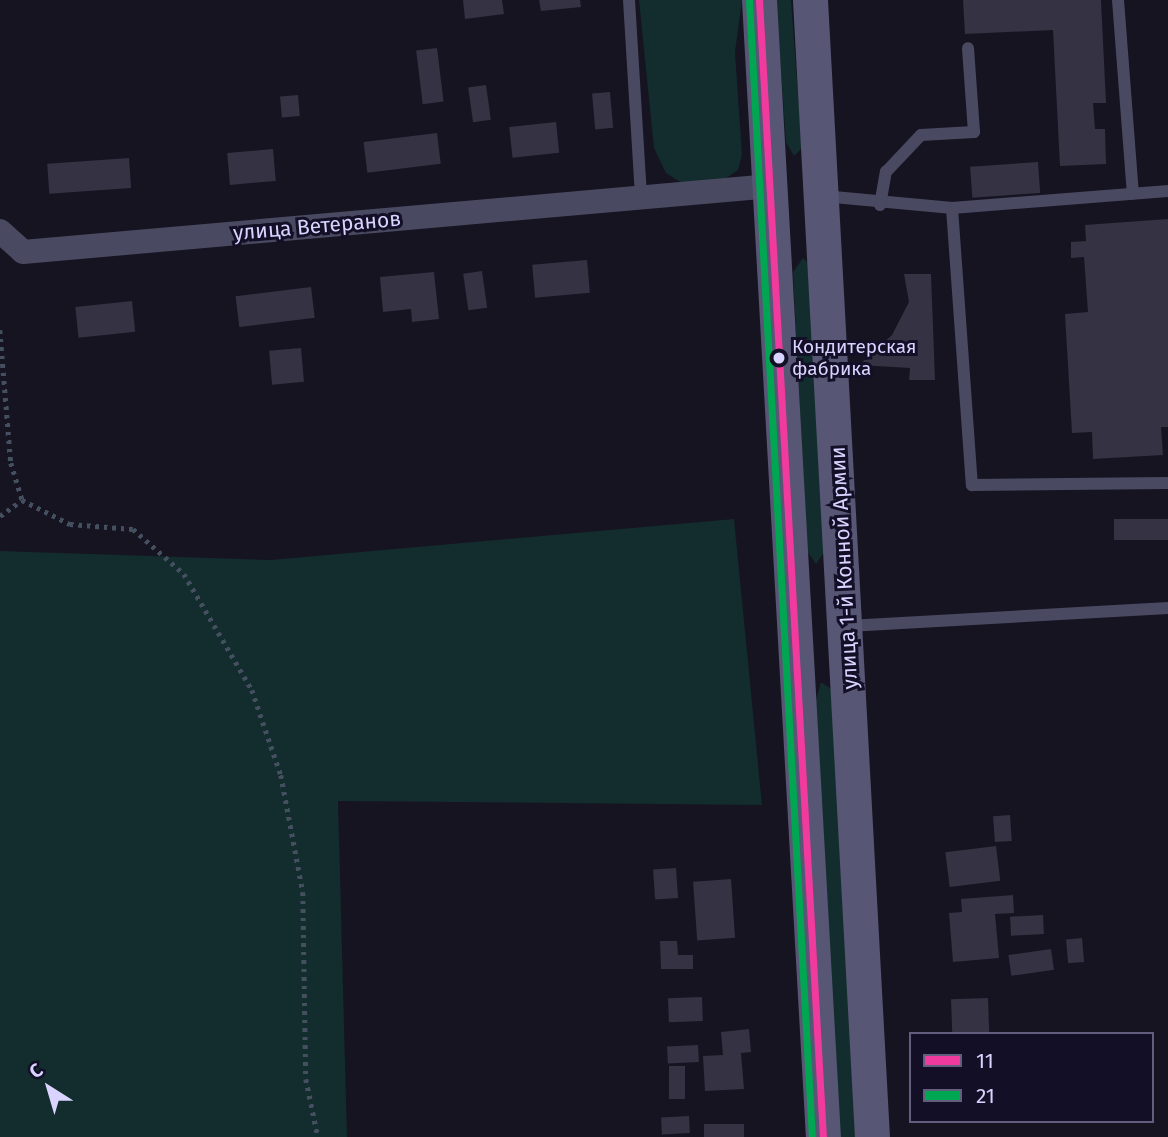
<!DOCTYPE html>
<html>
<head>
<meta charset="utf-8">
<style>
  body { margin:0 }
  #map { position:relative; width:1168px; height:1137px; overflow:hidden; background:#161421; font-family:"Fira Sans",sans-serif }
  div>[style] { position:absolute }
  .green>* { inset:0; background:#132c2d }
  .building>* { inset:0; background:#343243; transform-origin:0 0 }
  .path>* { height:4.5px; margin-top:-2.25px; transform-origin:0; background:repeating-linear-gradient(90deg,#44505f 0 3.5px,transparent 0 8.5px) }
  .lane>* { height:12px; margin:-6px; padding:0 6px; transform-origin:6px; border-radius:6px; background:#4a4962 }
  .street>* { height:24px; margin:-12px; padding:0 12px; transform-origin:12px; border-radius:12px; background:#4a4962 }
  .secondary>* { height:35px; margin:-17.5px; padding:0 17.5px; transform-origin:17.5px; border-radius:17.5px; background:#575674 }
  .bus-1>* { height:7px; margin:-3.5px; padding:0 3.5px; transform-origin:3.5px; border-radius:3.5px; background:#f13a9d }
  .bus-2>* { height:7px; margin:-3.5px; padding:0 3.5px; transform-origin:3.5px; border-radius:3.5px; background:#00a651 }
  .dots>* { width:19px; height:19px; translate:-50% -50%; box-sizing:border-box; border:4px solid #130f26; border-radius:50% }
  span { translate:-50% -50%; white-space:nowrap; text-align:center; line-height:1.15; -webkit-text-stroke:6px #130f26; paint-order:stroke }
  .bus-label { font-size:19px; color:#d9d4ff }
  .left { translate:0 -50%; text-align:left }
  .street-label { font-size:21px; color:#d9d4ff }
  .legend { position:absolute; left:909px; top:1032px; width:245px; height:91px; box-sizing:border-box; background:#130f26; border:2px solid #625e7d; margin:0; padding:9px 12px; list-style:none; font-size:21px; color:#d9d4ff }
  .legend li { display:flex; align-items:center; gap:14px; height:35px }
  .legend b { width:35px; border:2px solid #625e7d }
  .north { position:absolute; left:14px; top:1053px; width:70px; height:70px; -webkit-text-stroke:5px #130f26; paint-order:stroke; rotate:323deg; font-size:19px; font-weight:700; line-height:28px; text-align:center; color:#d9d4ff }
  .north::after { content:''; display:block; margin:auto; width:24px; height:32px; background:#d9d4ff; clip-path:polygon(50% 0,100% 100%,50% 72%,0 100%) }
</style>
</head>
<body>
<div id="map">
  <div class="green">
    <i style="clip-path:polygon(639px 0,742px 0,735px 52px,742px 155px,738px 170px,726px 178px,683px 184px,666px 173px,654px 148px)"></i>
    <i style="clip-path:polygon(776px 0,791px 0,802px 148px,794px 156px,786px 142px)"></i>
    <i style="clip-path:polygon(803px 258px,808px 263px,825px 551px,816px 564px,807px 551px,793px 272px)"></i>
    <i style="clip-path:polygon(734px 519px,762px 805px,338px 801px,347px 1137px,0 1137px,0 551px,271px 560px)"></i>
    <i style="clip-path:polygon(821px 682px,834px 691px,856px 1137px,838px 1137px,816px 700px)"></i>
  </div>
  <div class="building">
    <i style="clip-path:polygon(463px 0,502px 0,504px 14px,465px 19px)"></i>
    <i style="clip-path:polygon(539px 0,580px 0,581px 7px,541px 11px)"></i>
    <i style="clip-path:polygon(963px 0,1101px 0,1106px 103px,1093px 103px,1095px 129px,1105px 129px,1106px 164px,1060px 166px,1053px 30px,965px 34px)"></i>
    <i style="left:437px;top:48px;width:54px;height:21px;rotate:83deg"></i>
    <i style="left:486px;top:85px;width:35px;height:18px;rotate:82deg"></i>
    <i style="left:610px;top:92px;width:36px;height:18px;rotate:85deg"></i>
    <i style="left:298px;top:95px;width:21px;height:18px;rotate:85deg"></i>
    <i style="left:556px;top:122px;width:31px;height:47px;rotate:84deg"></i>
    <i style="left:437px;top:133px;width:31px;height:74px;rotate:83deg"></i>
    <i style="left:273px;top:149px;width:32px;height:46px;rotate:85deg"></i>
    <i style="left:129px;top:158px;width:30px;height:82px;rotate:86deg"></i>
    <i style="left:1038px;top:162px;width:31px;height:68px;rotate:86deg"></i>
    <i style="clip-path:polygon(1168px 219px,1168px 427px,1161px 427px,1163px 455px,1093px 459px,1092px 432px,1072px 433px,1065px 314px,1088px 312px,1084px 257px,1071px 258px,1071px 242px,1086px 241px,1085px 225px)"></i>
    <i style="left:587px;top:260px;width:33px;height:55px;rotate:85deg"></i>
    <i style="left:482px;top:271px;width:37px;height:19px;rotate:82deg"></i>
    <i style="clip-path:polygon(434px 272px,439px 319px,412px 322px,411px 309px,383px 312px,380px 277px)"></i>
    <i style="clip-path:polygon(904px 274px,931px 274px,935px 380px,909px 380px,910px 368px,859px 365px,892px 335px,909px 302px)"></i>
    <i style="left:311px;top:287px;width:31px;height:76px;rotate:83deg"></i>
    <i style="left:132px;top:301px;width:31px;height:57px;rotate:84deg"></i>
    <i style="left:301px;top:348px;width:34px;height:32px;rotate:85deg"></i>
    <i style="left:1168px;top:519px;width:21px;height:54px;rotate:90deg"></i>
    <i style="left:1010px;top:815px;width:26px;height:17px;rotate:86deg"></i>
    <i style="left:996px;top:846px;width:35px;height:51px;rotate:83deg"></i>
    <i style="left:676px;top:868px;width:30px;height:23px;rotate:86deg"></i>
    <i style="left:731px;top:879px;width:59px;height:38px;rotate:86deg"></i>
    <i style="clip-path:polygon(1013px 895px,1014px 913px,995px 914px,999px 958px,953px 962px,949px 913px,962px 912px,961px 899px)"></i>
    <i style="left:1043px;top:915px;width:19px;height:33px;rotate:87deg"></i>
    <i style="left:1082px;top:938px;width:24px;height:16px;rotate:85deg"></i>
    <i style="clip-path:polygon(660px 941px,677px 941px,678px 955px,693px 955px,693px 969px,661px 969px)"></i>
    <i style="left:1051px;top:949px;width:21px;height:43px;rotate:82deg"></i>
    <i style="left:702px;top:997px;width:24px;height:34px;rotate:88deg"></i>
    <i style="left:988px;top:998px;width:36px;height:37px;rotate:88deg"></i>
    <i style="clip-path:polygon(749px 1029px,751px 1052px,741px 1053px,744px 1089px,705px 1091px,703px 1056px,723px 1055px,721px 1032px)"></i>
    <i style="left:698px;top:1045px;width:17px;height:31px;rotate:87deg"></i>
    <i style="left:669px;top:1066px;width:16px;height:33px"></i>
    <i style="left:689px;top:1116px;width:17px;height:28px;rotate:87deg"></i>
    <i style="left:704px;top:1124px;width:40px;height:13px"></i>
  </div>
  <div class="path">
    <i style="left:0;top:330px;width:133px;rotate:85.3deg"></i>
    <i style="left:11px;top:463px;width:39px;rotate:73deg"></i>
    <i style="left:22px;top:500px;width:54px;rotate:26.6deg"></i>
    <i style="left:70px;top:524px;width:63px;rotate:4.5deg"></i>
    <i style="left:133px;top:529px;width:68px;rotate:41.4deg"></i>
    <i style="left:184px;top:574px;width:134px;rotate:59.6deg"></i>
    <i style="left:252px;top:690px;width:90px;rotate:71.2deg"></i>
    <i style="left:281px;top:775px;width:119px;rotate:79.4deg"></i>
    <i style="left:303px;top:892px;width:187px;rotate:89.1deg"></i>
    <i style="left:306px;top:1079px;width:59px;rotate:78.3deg"></i>
    <i style="left:0;top:516px;width:27px;rotate:-36deg"></i>
  </div>
  <div class="lane">
    <i style="left:629px;top:0;width:197px;rotate:86.5deg"></i>
    <i style="left:1118px;top:0;width:194px;rotate:85.6deg"></i>
    <i style="left:823px;top:196px;width:130px;rotate:5.3deg"></i>
    <i style="left:952px;top:208px;width:217px;rotate:-4.5deg"></i>
    <i style="left:880px;top:205px;width:34px;rotate:-80deg"></i>
    <i style="left:886px;top:172px;width:51px;rotate:-46.6deg"></i>
    <i style="left:921px;top:135px;width:53px;rotate:-3.2deg"></i>
    <i style="left:974px;top:132px;width:84px;rotate:-94.1deg"></i>
    <i style="left:952px;top:208px;width:278px;rotate:85.9deg"></i>
    <i style="left:972px;top:485px;width:196px;rotate:-0.6deg"></i>
    <i style="left:848px;top:626px;width:321px;rotate:-3.2deg"></i>
  </div>
  <div class="street">
    <i style="left:0;top:231px;width:31px;rotate:42deg"></i>
    <i style="left:23px;top:252px;width:751px;rotate:-5.04deg"></i>
  </div>
  <div class="secondary">
    <i style="left:759px;top:0;width:1139px;rotate:86.78deg"></i>
    <i style="left:810px;top:0;width:1139px;rotate:86.88deg"></i>
  </div>
  <div class="bus-1">
    <i style="left:759px;top:0;width:1139px;rotate:86.78deg"></i>
  </div>
  <div class="bus-2">
    <i style="left:749px;top:1px;width:1138px;rotate:86.83deg"></i>
  </div>
  <div class="dots">
    <i style="left:779px;top:358px;background:#d9d4ff"></i>
  </div>
  <div class="bus-label">
    <span class="left" style="left:792px;top:358px">Кондитерская<br>фабрика</span>
  </div>
  <div class="street-label">
    <span style="left:317px;top:226px;rotate:-5deg">улица Ветеранов</span>
    <span style="left:844px;top:568px;rotate:-93deg">улица 1-й Конной Армии</span>
  </div>
  <ul class="legend">
  <li><b style="height:9px;background:#f13a9d"></b>11</li>
  <li><b style="height:9px;background:#00a651"></b>21</li>
  </ul>
  <div class="north">С</div>
</div>
</body>
</html>
